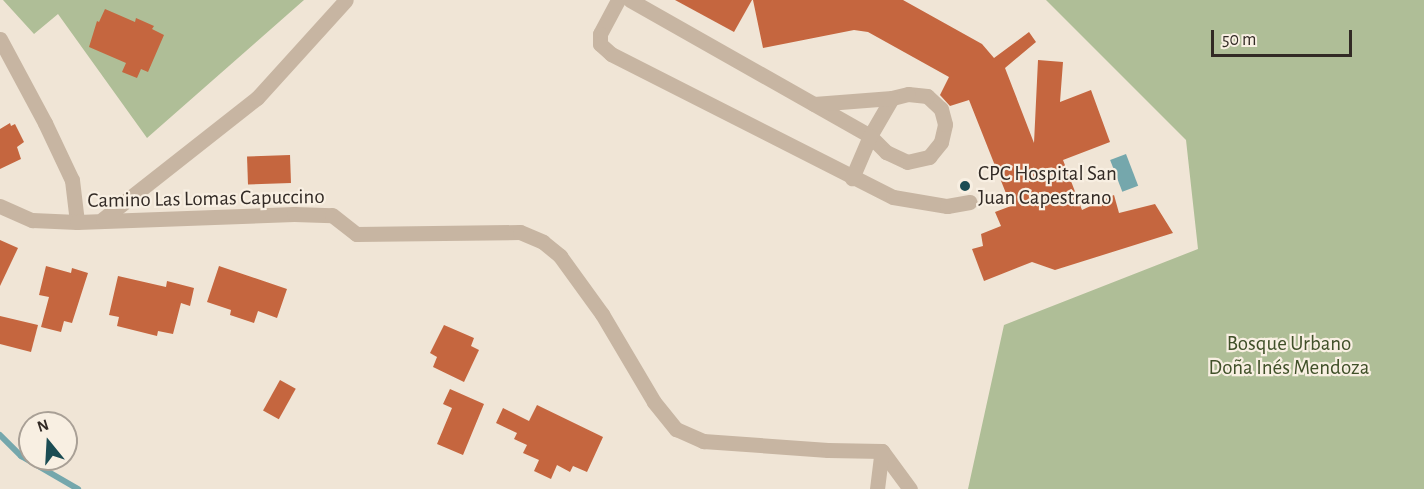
<!DOCTYPE html>
<html>
<head>
<meta charset="utf-8">
<style>
  body { margin:0 }
  #map { position:relative; width:1424px; height:489px; overflow:hidden; background:#f0e5d6; font-family:"Alegreya Sans",sans-serif }
  div>[style] { position:absolute }
  .green>* { inset:0; background:#afbe97 }
  .water>* { inset:0; background:#75a7ac; transform-origin:0 0 }
  .stream>* { height:6px; margin:-3px; padding:0 3px; transform-origin:3px; border-radius:3px; background:#75a7ac }
  .building>* { inset:0; background:#c5663f; transform-origin:0 0 }
  .minor>* { height:15px; margin:-7.5px; padding:0 7.5px; transform-origin:7.5px; border-radius:7.5px; background:#c7b5a2 }
  .dots>* { width:16px; height:16px; translate:-50% -50%; box-sizing:border-box; border:3px solid #f8efe2; border-radius:50% }
  span { translate:-50% -50%; white-space:nowrap; text-align:center; line-height:1.15; -webkit-text-stroke:4.5px #f8efe2; paint-order:stroke }
  .poi-label { font-size:21px; color:#322a25 }
  .left { translate:0 -50%; text-align:left }
  .street-label { font-size:21px; color:#322a25 }
  .park-label { font-size:21px; color:#405029 }
  .north { position:absolute; left:18px; top:411px; width:60px; height:60px; box-sizing:border-box; background:#f8efe2; border:2px solid #a9a096; border-radius:50%; rotate:342deg; font-size:16px; font-weight:700; line-height:24px; text-align:center; color:#322a25 }
  .north::after { content:''; display:block; margin:auto; width:21px; height:27px; background:#1b4c53; clip-path:polygon(50% 0,100% 100%,50% 72%,0 100%) }
  .scale { position:absolute; left:1211px; top:30px; width:141px; height:27px; box-sizing:border-box; border:3px solid #322a25; border-top:0; padding-left:8px; font-size:18px; line-height:21px; white-space:nowrap; color:#322a25; -webkit-text-stroke:4px #f8efe2; paint-order:stroke }
</style>
</head>
<body>
<div id="map">
  <div class="green">
    <i style="clip-path:polygon(3px 0,304px 0,147px 138px,58px 14px,34px 34px)"></i>
    <i style="clip-path:polygon(1046px 0,1424px 0,1424px 489px,968px 489px,1004px 325px,1198px 249px,1186px 140px)"></i>
  </div>
  <div class="water">
    <i style="left:1126px;top:154px;width:34px;height:17px;rotate:69deg"></i>
  </div>
  <div class="stream">
    <i style="left:0;top:435px;width:30px;rotate:45deg"></i>
    <i style="left:21px;top:456px;width:66px;rotate:30.1deg"></i>
  </div>
  <div class="building">
    <i style="clip-path:polygon(675px 0,752px 0,734px 32px)"></i>
    <i style="clip-path:polygon(753px 0,903px 0,982px 44px,994px 58px,1029px 32px,1036px 42px,1005px 68px,1034px 143px,1038px 60px,1063px 62px,1060px 102px,1091px 90px,1110px 142px,1063px 160px,1082px 210px,1114px 195px,1119px 213px,1155px 204px,1173px 233px,1055px 270px,1032px 262px,984px 281px,972px 249px,983px 246px,981px 234px,1001px 226px,995px 212px,1011px 206px,969px 100px,950px 106px,940px 95px,949px 77px,868px 32px,854px 30px,763px 48px)"></i>
    <i style="clip-path:polygon(105px 9px,135px 22px,136px 18px,154px 26px,152px 29px,164px 35px,148px 72px,141px 69px,137px 78px,122px 72px,126px 63px,89px 47px,97px 21px,99px 22px)"></i>
    <i style="clip-path:polygon(10px 123px,11px 126px,15px 124px,24px 142px,17px 147px,21px 159px,0 169px,0 129px)"></i>
    <i style="left:290px;top:155px;width:28px;height:43px;rotate:88deg"></i>
    <i style="clip-path:polygon(0 240px,18px 248px,0 286px)"></i>
    <i style="clip-path:polygon(46px 266px,71px 273px,72px 268px,88px 273px,72px 323px,64px 321px,61px 332px,41px 327px,49px 297px,39px 295px)"></i>
    <i style="clip-path:polygon(219px 266px,287px 289px,277px 318px,258px 311px,254px 323px,230px 315px,231px 310px,207px 302px)"></i>
    <i style="clip-path:polygon(118px 276px,166px 287px,167px 281px,194px 288px,190px 306px,181px 303px,173px 334px,158px 331px,157px 336px,117px 326px,119px 317px,109px 315px)"></i>
    <i style="clip-path:polygon(0 316px,38px 325px,31px 352px,0 344px)"></i>
    <i style="clip-path:polygon(444px 325px,474px 338px,471px 346px,479px 350px,464px 382px,433px 367px,437px 357px,430px 353px)"></i>
    <i style="left:280px;top:380px;width:18px;height:35px;rotate:29deg"></i>
    <i style="clip-path:polygon(450px 389px,484px 404px,463px 455px,437px 444px,452px 408px,443px 404px)"></i>
    <i style="clip-path:polygon(537px 405px,603px 437px,587px 472px,573px 466px,570px 472px,557px 465px,551px 479px,534px 471px,539px 460px,523px 453px,527px 445px,514px 439px,517px 433px,496px 423px,503px 408px,529px 421px)"></i>
  </div>
  <div class="minor">
    <i style="left:618px;top:0;width:38px;rotate:118deg"></i>
    <i style="left:600px;top:34px;width:10px;rotate:90deg"></i>
    <i style="left:600px;top:44px;width:15px;rotate:42deg"></i>
    <i style="left:611px;top:54px;width:316px;rotate:26.9deg"></i>
    <i style="left:893px;top:197px;width:55px;rotate:9.5deg"></i>
    <i style="left:947px;top:206px;width:23px;rotate:-10deg"></i>
    <i style="left:630px;top:0;width:276px;rotate:29.5deg"></i>
    <i style="left:870px;top:136px;width:23px;rotate:45deg"></i>
    <i style="left:886px;top:152px;width:23px;rotate:25deg"></i>
    <i style="left:907px;top:162px;width:23px;rotate:-13deg"></i>
    <i style="left:929px;top:157px;width:19px;rotate:-51deg"></i>
    <i style="left:941px;top:142px;width:18px;rotate:-77deg"></i>
    <i style="left:945px;top:124px;width:16px;rotate:-105deg"></i>
    <i style="left:941px;top:109px;width:19px;rotate:-137deg"></i>
    <i style="left:927px;top:96px;width:19px;rotate:-174deg"></i>
    <i style="left:908px;top:94px;width:16px;rotate:166deg"></i>
    <i style="left:892px;top:98px;width:44px;rotate:120.1deg"></i>
    <i style="left:870px;top:136px;width:46px;rotate:113.2deg"></i>
    <i style="left:0;top:39px;width:95px;rotate:61.8deg"></i>
    <i style="left:45px;top:123px;width:63px;rotate:64.7deg"></i>
    <i style="left:72px;top:180px;width:42px;rotate:83.2deg"></i>
    <i style="left:814px;top:104px;width:78px;rotate:-4.4deg"></i>
    <i style="left:0;top:206px;width:35px;rotate:24deg"></i>
    <i style="left:32px;top:220px;width:45px;rotate:2.5deg"></i>
    <i style="left:77px;top:222px;width:217px;rotate:-2.1deg"></i>
    <i style="left:294px;top:214px;width:38px;rotate:2deg"></i>
    <i style="left:332px;top:215px;width:31px;rotate:38deg"></i>
    <i style="left:356px;top:234px;width:164px;rotate:-0.7deg"></i>
    <i style="left:520px;top:232px;width:25px;rotate:23deg"></i>
    <i style="left:543px;top:242px;width:22px;rotate:39deg"></i>
    <i style="left:560px;top:256px;width:72px;rotate:54.1deg"></i>
    <i style="left:602px;top:314px;width:102px;rotate:59.4deg"></i>
    <i style="left:654px;top:402px;width:35px;rotate:51deg"></i>
    <i style="left:676px;top:429px;width:30px;rotate:24deg"></i>
    <i style="left:703px;top:441px;width:125px;rotate:4.1deg"></i>
    <i style="left:828px;top:450px;width:54px;rotate:1.1deg"></i>
    <i style="left:103px;top:219px;width:196px;rotate:-38.2deg"></i>
    <i style="left:257px;top:98px;width:132px;rotate:-47.8deg"></i>
    <i style="left:882px;top:451px;width:47px;rotate:53.6deg"></i>
    <i style="left:877px;top:489px;width:38px;rotate:-83deg"></i>
  </div>
  <div class="dots">
    <i style="left:965px;top:186px;background:#1b4c53"></i>
  </div>
  <div class="poi-label">
    <span class="left" style="left:978px;top:186px">CPC Hospital San<br>Juan Capestrano</span>
  </div>
  <div class="street-label">
    <span style="left:206px;top:199px;rotate:-1deg">Camino Las Lomas Capuccino</span>
  </div>
  <div class="park-label">
    <span style="left:1289px;top:356px">Bosque Urbano<br>Doña Inés Mendoza</span>
  </div>
  <div class="north">N</div>
  <div class="scale">50 m</div>
</div>
</body>
</html>
